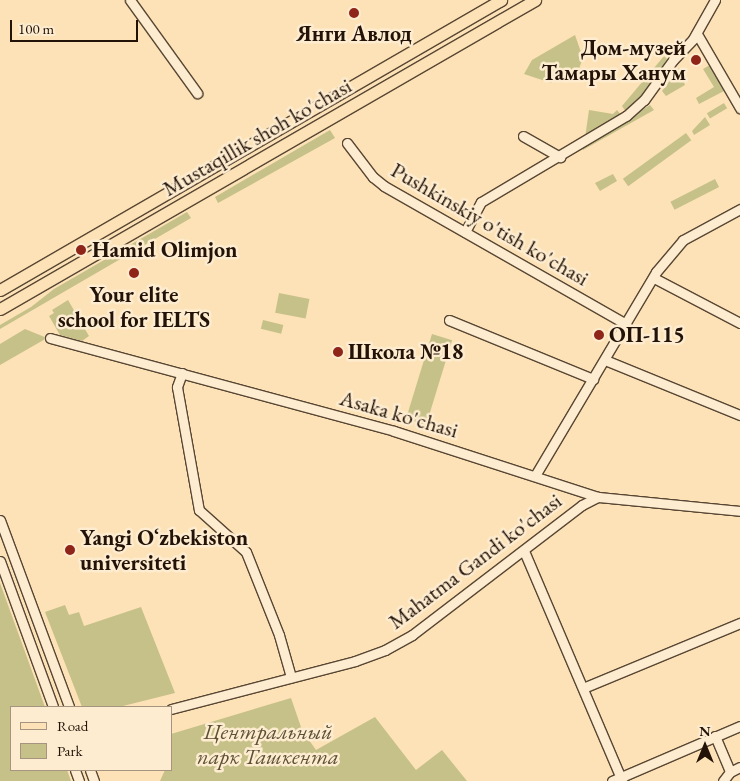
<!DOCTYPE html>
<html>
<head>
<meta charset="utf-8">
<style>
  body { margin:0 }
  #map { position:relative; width:740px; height:781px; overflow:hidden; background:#fce2b6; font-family:"EB Garamond",serif }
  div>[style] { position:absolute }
  .green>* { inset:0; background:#c6c189; transform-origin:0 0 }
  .roads { filter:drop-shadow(1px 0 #584633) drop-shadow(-1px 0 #584633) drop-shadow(0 1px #584633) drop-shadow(0 -1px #584633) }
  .minor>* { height:9px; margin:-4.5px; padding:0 4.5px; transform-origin:4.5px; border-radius:4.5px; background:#fdecd0 }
  .major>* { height:11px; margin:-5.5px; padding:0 5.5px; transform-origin:5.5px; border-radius:5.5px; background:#fce2b6 }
  .dots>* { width:14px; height:14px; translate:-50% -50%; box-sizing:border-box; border:2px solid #fdecd0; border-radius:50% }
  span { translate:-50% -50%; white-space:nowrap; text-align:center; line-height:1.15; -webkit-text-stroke:5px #fdecd0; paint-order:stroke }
  .poi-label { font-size:22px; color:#221207; font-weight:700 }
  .right { translate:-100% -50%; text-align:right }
  .left { translate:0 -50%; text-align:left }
  .street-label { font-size:22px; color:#221207 }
  .park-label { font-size:22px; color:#5b4f34; font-style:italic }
  .legend { position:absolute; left:10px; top:706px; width:162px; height:65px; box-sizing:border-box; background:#fdecd0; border:1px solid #a59580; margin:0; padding:6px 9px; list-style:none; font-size:15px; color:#221207 }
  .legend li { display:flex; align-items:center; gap:10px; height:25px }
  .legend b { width:25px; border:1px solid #a59580 }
  .north { position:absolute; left:680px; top:721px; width:50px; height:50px; -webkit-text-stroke:4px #fdecd0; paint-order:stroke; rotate:0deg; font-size:14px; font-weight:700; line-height:20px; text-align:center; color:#221207 }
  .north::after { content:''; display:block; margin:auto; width:18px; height:22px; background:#221207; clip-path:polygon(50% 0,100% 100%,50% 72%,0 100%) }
  .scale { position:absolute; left:10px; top:20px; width:128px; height:22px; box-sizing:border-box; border:2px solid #221207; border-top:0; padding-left:6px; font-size:15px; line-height:18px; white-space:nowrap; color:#221207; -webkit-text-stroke:4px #fdecd0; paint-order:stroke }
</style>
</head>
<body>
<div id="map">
  <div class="green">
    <i style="clip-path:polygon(575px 35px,583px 58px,577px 74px,561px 76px,551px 83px,524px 74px,532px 60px)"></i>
    <i style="clip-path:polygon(664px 56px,667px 59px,637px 105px,626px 112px,622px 106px)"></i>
    <i style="clip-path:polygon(710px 65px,724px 91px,699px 104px,696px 98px,714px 87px,703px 69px)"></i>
    <i style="clip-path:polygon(679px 68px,685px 85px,666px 96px,662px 91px)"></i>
    <i style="left:724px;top:103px;width:6px;height:20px;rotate:59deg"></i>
    <i style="clip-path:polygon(650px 105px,654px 110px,583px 150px,582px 148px)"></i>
    <i style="clip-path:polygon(589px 110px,613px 114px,617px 110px,622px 116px,585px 138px)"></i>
    <i style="clip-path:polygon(705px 117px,710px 125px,694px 135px,692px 131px)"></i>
    <i style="clip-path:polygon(330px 130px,335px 138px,218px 203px,215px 197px)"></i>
    <i style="left:686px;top:133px;width:9px;height:78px;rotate:54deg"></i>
    <i style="clip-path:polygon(613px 174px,617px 181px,600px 191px,595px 183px)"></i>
    <i style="left:715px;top:179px;width:9px;height:50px;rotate:63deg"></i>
    <i style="clip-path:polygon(187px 212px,191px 218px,0 329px,0 325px,31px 307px,54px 289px)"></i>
    <i style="left:279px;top:293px;width:31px;height:20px;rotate:11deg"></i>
    <i style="clip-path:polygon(68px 300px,89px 336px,82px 341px,60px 335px,49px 316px,54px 313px,52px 310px)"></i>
    <i style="left:263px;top:320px;width:21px;height:9px;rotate:14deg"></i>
    <i style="clip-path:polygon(25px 329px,47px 338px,0 365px,0 344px)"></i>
    <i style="left:432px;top:334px;width:21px;height:89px;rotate:17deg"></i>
    <i style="clip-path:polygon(0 583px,45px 707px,11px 707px,11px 770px,67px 770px,71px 781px,0 781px)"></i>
    <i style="clip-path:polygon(65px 605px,69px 615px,79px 612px,84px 626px,141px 607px,175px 693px,119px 707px,82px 707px,45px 612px)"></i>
    <i style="clip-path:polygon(291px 698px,302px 730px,316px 750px,375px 717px,416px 770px,442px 750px,467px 781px,160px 781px,165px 770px,171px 770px,171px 734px)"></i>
  </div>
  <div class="roads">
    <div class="minor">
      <i style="left:130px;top:0;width:115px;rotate:54.2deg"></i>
      <i style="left:697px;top:34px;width:86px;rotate:59.8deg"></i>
      <i style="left:523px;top:136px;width:43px;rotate:29.6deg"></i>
      <i style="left:347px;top:143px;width:43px;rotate:52.6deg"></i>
      <i style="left:373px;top:177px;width:14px;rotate:39deg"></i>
      <i style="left:384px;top:186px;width:279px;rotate:29.7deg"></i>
      <i style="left:465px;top:232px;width:34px;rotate:-62deg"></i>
      <i style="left:481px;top:202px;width:169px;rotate:-30.7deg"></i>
      <i style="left:626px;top:116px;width:24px;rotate:-42deg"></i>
      <i style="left:644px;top:100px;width:49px;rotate:-54.1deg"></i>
      <i style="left:673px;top:60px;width:29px;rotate:-46deg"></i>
      <i style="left:693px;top:39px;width:45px;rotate:-60.6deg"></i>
      <i style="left:654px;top:278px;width:97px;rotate:27.6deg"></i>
      <i style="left:449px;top:320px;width:156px;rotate:22.3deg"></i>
      <i style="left:50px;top:338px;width:356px;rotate:15.1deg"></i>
      <i style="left:394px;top:431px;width:214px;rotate:17.9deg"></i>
      <i style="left:598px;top:497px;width:143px;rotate:5.6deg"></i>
      <i style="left:605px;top:360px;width:146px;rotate:22.2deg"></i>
      <i style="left:182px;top:373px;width:15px;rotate:110deg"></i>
      <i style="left:177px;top:387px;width:125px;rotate:79.9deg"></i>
      <i style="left:199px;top:510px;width:63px;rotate:41.8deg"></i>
      <i style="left:246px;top:552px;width:89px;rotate:68.3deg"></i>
      <i style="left:279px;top:635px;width:44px;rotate:74.1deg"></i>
      <i style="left:536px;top:474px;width:235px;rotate:-59.3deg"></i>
      <i style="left:656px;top:272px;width:42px;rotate:-49.8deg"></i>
      <i style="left:683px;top:240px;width:65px;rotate:-28.5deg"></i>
      <i style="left:0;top:520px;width:199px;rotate:69.7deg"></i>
      <i style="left:524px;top:551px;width:250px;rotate:66.9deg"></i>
      <i style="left:0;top:561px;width:155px;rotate:70deg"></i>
      <i style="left:583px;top:688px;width:170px;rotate:-22.5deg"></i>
      <i style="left:171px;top:709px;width:190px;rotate:-14.6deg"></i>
      <i style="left:355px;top:661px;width:32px;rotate:-20deg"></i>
      <i style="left:385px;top:650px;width:31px;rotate:-29deg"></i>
      <i style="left:412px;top:635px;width:214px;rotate:-37.4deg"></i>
      <i style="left:582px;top:505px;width:18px;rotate:-27deg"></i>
      <i style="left:715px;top:736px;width:39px;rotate:67deg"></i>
      <i style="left:75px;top:770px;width:12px;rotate:70deg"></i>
      <i style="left:90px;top:770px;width:12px;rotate:70deg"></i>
      <i style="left:612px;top:781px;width:139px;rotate:-23.3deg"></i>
      <i style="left:723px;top:781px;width:11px;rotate:-52deg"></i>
      <i style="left:730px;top:772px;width:11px;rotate:-27deg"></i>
    </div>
    <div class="major">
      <i style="left:0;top:290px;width:579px;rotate:-30.06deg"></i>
      <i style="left:0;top:309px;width:618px;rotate:-30.01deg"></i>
    </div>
  </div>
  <div class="dots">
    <i style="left:354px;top:13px;background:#8f2418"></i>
    <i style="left:696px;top:60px;background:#8f2418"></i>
    <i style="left:81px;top:250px;background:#8f2418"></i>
    <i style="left:134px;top:273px;background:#8f2418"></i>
    <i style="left:599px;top:335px;background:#8f2418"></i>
    <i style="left:338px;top:352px;background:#8f2418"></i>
    <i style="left:70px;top:550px;background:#8f2418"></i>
  </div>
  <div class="poi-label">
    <span style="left:354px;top:34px">Янги Авлод</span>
    <span class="right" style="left:686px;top:60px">Дом-музей<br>Тамары Ханум</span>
    <span class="left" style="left:92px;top:250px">Hamid Olimjon</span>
    <span style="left:134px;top:307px">Your elite<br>school for IELTS</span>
    <span class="left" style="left:609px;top:335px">ОП-115</span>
    <span class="left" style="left:348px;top:352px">Школа №18</span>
    <span class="left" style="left:80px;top:550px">Yangi Oʻzbekiston<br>universiteti</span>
  </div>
  <div class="street-label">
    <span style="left:257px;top:137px;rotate:-30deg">Mustaqillik shoh ko'chasi</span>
    <span style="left:490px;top:224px;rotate:30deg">Pushkinskiy o'tish ko'chasi</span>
    <span style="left:399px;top:414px;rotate:16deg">Asaka ko'chasi</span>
    <span style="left:475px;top:561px;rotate:-37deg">Mahatma Gandi ko'chasi</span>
  </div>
  <div class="park-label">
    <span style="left:268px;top:744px">Центральный<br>парк Ташкента</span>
  </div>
  <ul class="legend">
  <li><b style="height:6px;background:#fce2b6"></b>Road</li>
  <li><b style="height:14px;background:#c6c189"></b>Park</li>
  </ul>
  <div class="north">N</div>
  <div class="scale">100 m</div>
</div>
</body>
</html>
